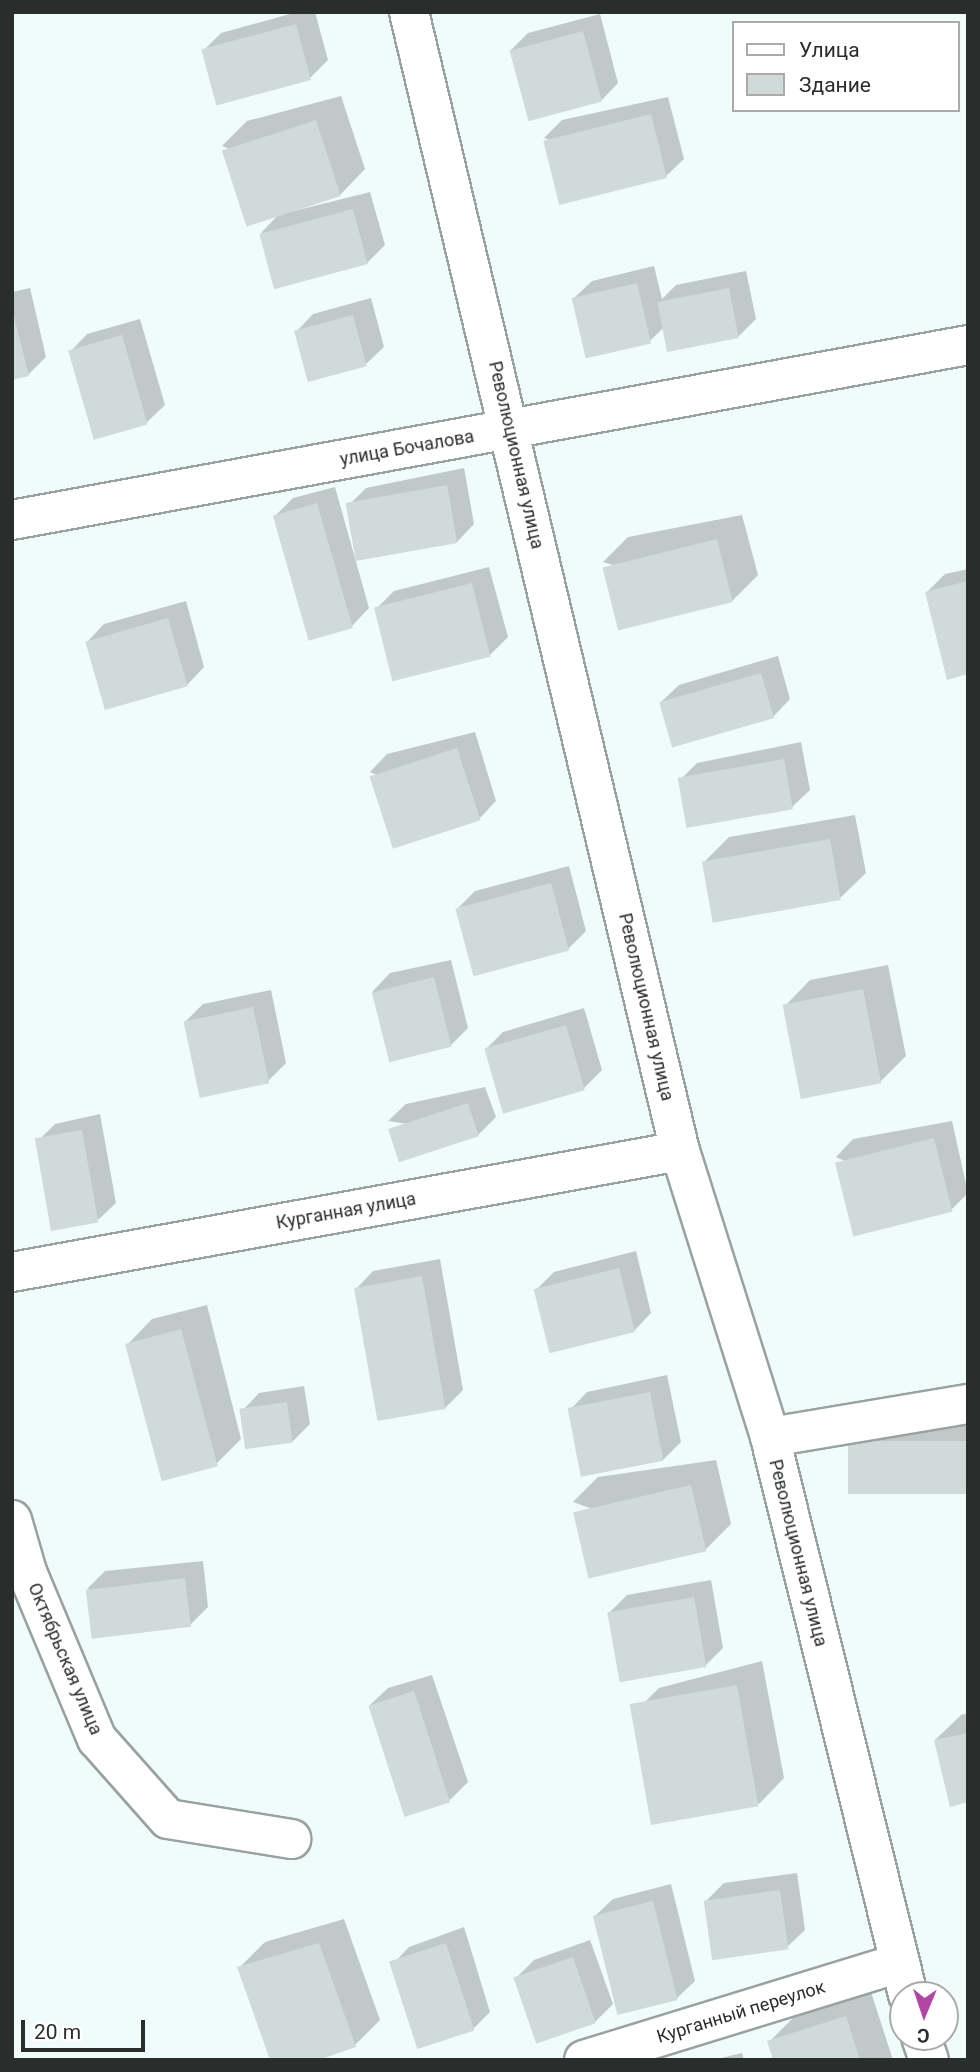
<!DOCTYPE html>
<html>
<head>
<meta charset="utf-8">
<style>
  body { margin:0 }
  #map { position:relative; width:980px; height:2072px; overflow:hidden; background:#f0fcfa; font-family:Roboto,sans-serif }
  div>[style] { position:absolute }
  .shadow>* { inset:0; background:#0003 }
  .building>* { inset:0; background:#d0dbd9; transform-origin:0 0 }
  .roads { filter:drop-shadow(2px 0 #98a3a1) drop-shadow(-2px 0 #98a3a1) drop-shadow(0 2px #98a3a1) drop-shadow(0 -2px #98a3a1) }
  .minor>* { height:38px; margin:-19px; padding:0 19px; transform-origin:19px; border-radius:19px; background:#fff }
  span { translate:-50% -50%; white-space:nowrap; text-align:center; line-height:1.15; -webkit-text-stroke:5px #fff; paint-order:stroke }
  .street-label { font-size:18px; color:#292d2c }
  .frame { position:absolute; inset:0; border:14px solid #292d2c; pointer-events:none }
  .legend { position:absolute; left:732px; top:21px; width:228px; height:91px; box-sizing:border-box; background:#fff; border:2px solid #a9abab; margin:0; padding:9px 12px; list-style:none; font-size:21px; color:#292d2c }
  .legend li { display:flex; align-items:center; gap:14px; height:35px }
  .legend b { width:35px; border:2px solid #a9abab }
  .north { position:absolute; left:889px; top:1981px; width:70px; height:70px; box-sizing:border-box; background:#fff; border:2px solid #a9abab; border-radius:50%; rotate:182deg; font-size:19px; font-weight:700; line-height:28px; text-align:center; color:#292d2c }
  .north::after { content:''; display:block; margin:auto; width:24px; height:32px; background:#b345a3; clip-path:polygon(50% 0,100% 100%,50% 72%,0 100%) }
  .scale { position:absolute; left:21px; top:2020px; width:124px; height:32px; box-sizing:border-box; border:4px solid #292d2c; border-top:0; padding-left:9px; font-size:21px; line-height:24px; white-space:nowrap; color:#292d2c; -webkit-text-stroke:5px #fff; paint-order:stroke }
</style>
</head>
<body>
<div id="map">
  <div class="shadow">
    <i style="clip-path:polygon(297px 12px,315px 12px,328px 60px,310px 78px,203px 51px,221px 33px)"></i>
    <i style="clip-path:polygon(600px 14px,618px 83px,601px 101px,510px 51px,528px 33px)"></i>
    <i style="clip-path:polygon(341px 96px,365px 169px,340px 195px,222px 146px,247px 121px)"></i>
    <i style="clip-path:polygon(668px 97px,684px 159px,666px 176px,544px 138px,562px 120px)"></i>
    <i style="clip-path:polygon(370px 192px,385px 245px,367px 263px,261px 233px,278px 215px)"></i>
    <i style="clip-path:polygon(654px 266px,662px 299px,676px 285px,746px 271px,756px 319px,739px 336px,664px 327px,650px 341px,574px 298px,592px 281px)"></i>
    <i style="clip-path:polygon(30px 288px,46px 357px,28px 375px,12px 378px,12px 292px)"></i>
    <i style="clip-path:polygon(371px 298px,384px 347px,366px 364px,296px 332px,313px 314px)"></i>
    <i style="clip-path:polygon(140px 319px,165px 405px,147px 422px,70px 352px,87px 334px)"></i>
    <i style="clip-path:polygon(464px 468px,474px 524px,457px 542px,348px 506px,366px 488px)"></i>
    <i style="clip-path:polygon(335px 487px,369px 608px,352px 626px,309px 638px,275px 516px,293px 498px)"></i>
    <i style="clip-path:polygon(742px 515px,758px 575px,732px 601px,603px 562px,628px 537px)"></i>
    <i style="clip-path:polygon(489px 567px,508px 637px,490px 655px,376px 609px,394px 591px)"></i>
    <i style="clip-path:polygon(968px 569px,968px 673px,927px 592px,945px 574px)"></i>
    <i style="clip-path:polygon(186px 601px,204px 667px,187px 685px,87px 642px,104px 624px)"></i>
    <i style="clip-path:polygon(778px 656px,790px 699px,773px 717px,661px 702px,679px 685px)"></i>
    <i style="clip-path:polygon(475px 732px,496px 801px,479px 819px,370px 772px,387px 754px)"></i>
    <i style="clip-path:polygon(801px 742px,810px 790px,792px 807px,679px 781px,697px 763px)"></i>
    <i style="clip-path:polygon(855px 815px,866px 873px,840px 898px,704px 862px,729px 837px)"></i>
    <i style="clip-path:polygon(569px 866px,586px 931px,568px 949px,457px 909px,475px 891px)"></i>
    <i style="clip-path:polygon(451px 960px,468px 1028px,451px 1045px,392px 1059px,373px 991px,390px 973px)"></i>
    <i style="clip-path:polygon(888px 965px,906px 1056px,881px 1081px,785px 1006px,810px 980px)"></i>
    <i style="clip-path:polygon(271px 990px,286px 1063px,268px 1081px,185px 1022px,203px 1004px)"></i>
    <i style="clip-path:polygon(584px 1008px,602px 1070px,584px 1088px,504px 1112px,486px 1049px,503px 1032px)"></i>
    <i style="clip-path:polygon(485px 1087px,496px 1117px,478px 1135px,388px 1121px,406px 1104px)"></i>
    <i style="clip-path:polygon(100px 1114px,116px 1203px,98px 1220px,37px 1142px,55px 1124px)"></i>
    <i style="clip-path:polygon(952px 1121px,968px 1193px,951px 1210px,836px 1157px,853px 1139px)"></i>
    <i style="clip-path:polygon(636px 1251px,651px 1313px,634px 1331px,536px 1290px,554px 1272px)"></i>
    <i style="clip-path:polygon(440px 1259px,463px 1390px,445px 1408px,356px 1289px,373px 1271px)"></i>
    <i style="clip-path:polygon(207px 1305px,241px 1439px,216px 1464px,127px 1345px,152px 1319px)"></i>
    <i style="clip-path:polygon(667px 1375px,681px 1442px,663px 1460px,570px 1410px,587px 1392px)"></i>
    <i style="clip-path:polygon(304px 1386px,310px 1424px,292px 1442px,242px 1411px,259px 1393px)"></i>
    <i style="clip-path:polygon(968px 1421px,968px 1493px,852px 1463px,877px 1437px)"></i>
    <i style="clip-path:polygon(716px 1460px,731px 1524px,705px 1550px,573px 1502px,598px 1477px)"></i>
    <i style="clip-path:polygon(203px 1561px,208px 1607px,190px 1625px,87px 1589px,105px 1571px)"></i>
    <i style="clip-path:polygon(711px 1580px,723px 1648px,705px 1666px,609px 1613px,627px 1595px)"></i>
    <i style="clip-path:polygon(762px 1661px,784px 1778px,759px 1804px,634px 1713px,659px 1688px)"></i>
    <i style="clip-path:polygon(432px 1675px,468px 1782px,450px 1800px,370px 1705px,388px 1688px)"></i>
    <i style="clip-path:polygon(968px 1713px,968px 1800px,935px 1740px,961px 1715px)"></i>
    <i style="clip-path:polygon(797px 1873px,805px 1930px,787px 1947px,706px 1901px,724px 1883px)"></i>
    <i style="clip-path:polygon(671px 1884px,695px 1981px,677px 1998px,595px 1916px,613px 1899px)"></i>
    <i style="clip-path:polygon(344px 1919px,380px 2020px,355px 2045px,239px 1968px,265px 1942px)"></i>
    <i style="clip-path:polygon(464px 1927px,490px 2012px,473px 2029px,392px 1965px,409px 1947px)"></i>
    <i style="clip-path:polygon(590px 1940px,613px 2004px,595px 2022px,516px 1978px,534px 1960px)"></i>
    <i style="clip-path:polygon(871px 1992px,893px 2060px,775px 2060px,769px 2042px,795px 2016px)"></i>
    <i style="clip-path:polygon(742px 2053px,744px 2060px,713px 2060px)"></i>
  </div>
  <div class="building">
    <i style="left:296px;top:24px;width:58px;height:98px;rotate:75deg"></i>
    <i style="left:583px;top:31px;width:73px;height:76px;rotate:75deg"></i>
    <i style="left:651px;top:114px;width:66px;height:111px;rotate:76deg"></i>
    <i style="left:316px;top:120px;width:80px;height:99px;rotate:72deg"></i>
    <i style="left:353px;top:209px;width:57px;height:97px;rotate:75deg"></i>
    <i style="left:637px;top:283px;width:62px;height:67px;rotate:77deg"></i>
    <i style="left:729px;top:288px;width:51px;height:73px;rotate:79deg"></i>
    <i style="clip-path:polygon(12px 308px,29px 376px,12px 380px)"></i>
    <i style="left:353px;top:315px;width:53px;height:61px;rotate:75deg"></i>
    <i style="left:122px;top:335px;width:93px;height:56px;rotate:74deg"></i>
    <i style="left:447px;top:485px;width:59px;height:103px;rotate:80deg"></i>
    <i style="left:317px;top:503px;width:130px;height:46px;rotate:74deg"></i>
    <i style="left:717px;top:539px;width:65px;height:118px;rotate:76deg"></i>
    <i style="clip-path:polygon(968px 581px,968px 674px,947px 680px,925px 592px)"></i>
    <i style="left:472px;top:583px;width:76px;height:101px;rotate:76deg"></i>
    <i style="left:168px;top:618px;width:71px;height:86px;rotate:74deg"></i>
    <i style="left:761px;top:673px;width:47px;height:106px;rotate:74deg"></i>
    <i style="left:457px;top:748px;width:76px;height:92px;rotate:72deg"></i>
    <i style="left:784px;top:759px;width:51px;height:108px;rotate:80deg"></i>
    <i style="left:830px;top:839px;width:62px;height:130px;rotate:80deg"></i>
    <i style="left:551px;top:883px;width:70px;height:99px;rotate:75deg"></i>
    <i style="left:434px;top:977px;width:72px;height:64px;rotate:76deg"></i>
    <i style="left:863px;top:989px;width:96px;height:82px;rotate:79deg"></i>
    <i style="left:253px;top:1007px;width:78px;height:71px;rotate:78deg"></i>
    <i style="left:566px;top:1025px;width:68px;height:85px;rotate:74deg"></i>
    <i style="left:468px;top:1103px;width:35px;height:84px;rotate:72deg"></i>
    <i style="left:82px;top:1130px;width:94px;height:48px;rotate:80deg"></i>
    <i style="left:934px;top:1138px;width:76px;height:102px;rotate:76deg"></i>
    <i style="left:619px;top:1268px;width:66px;height:88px;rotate:76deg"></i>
    <i style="left:422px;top:1276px;width:135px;height:69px;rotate:80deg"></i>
    <i style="left:181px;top:1329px;width:142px;height:58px;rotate:75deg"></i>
    <i style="left:650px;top:1392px;width:70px;height:84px;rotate:79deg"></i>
    <i style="left:287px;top:1402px;width:41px;height:48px;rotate:82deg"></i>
    <i style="left:968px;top:1441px;width:53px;height:120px;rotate:90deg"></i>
    <i style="left:691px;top:1485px;width:68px;height:121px;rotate:77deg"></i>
    <i style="left:185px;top:1578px;width:49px;height:100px;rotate:83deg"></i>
    <i style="left:694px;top:1597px;width:71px;height:88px;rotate:80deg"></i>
    <i style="left:737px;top:1685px;width:123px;height:109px;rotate:80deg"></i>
    <i style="left:414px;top:1691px;width:117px;height:48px;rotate:72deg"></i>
    <i style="clip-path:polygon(968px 1733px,968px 1802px,950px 1807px,934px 1740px)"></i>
    <i style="left:780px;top:1890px;width:60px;height:77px;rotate:82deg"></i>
    <i style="left:653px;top:1901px;width:102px;height:62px;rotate:76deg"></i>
    <i style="clip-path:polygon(319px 1943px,356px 2047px,319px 2060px,270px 2060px,237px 1967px)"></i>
    <i style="left:446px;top:1943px;width:92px;height:60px;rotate:72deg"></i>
    <i style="left:573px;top:1957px;width:70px;height:63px;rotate:71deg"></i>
    <i style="clip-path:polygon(846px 2016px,860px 2060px,773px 2060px,767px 2041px)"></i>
  </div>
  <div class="roads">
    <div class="minor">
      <i style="left:409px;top:12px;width:1171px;rotate:76.62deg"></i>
      <i style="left:680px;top:1151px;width:300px;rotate:72.5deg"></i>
      <i style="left:770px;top:1437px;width:575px;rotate:76.11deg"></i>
      <i style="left:12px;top:520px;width:972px;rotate:-10.37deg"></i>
      <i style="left:12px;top:1272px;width:679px;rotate:-10.27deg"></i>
      <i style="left:770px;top:1437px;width:201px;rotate:-9.5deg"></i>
      <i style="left:12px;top:1520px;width:54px;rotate:73.9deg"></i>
      <i style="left:27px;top:1572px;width:181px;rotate:67.3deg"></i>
      <i style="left:97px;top:1739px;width:107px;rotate:48.4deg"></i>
      <i style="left:168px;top:1819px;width:125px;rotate:9.2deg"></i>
      <i style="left:921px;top:2037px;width:24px;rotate:71deg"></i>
      <i style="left:584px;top:2060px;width:327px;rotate:-17.1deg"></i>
    </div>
  </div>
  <div class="street-label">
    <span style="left:407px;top:448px;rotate:-10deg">улица Бочалова</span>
    <span style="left:516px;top:455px;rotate:77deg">Революционная улица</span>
    <span style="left:646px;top:1007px;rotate:77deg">Революционная улица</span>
    <span style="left:346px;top:1211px;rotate:-10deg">Курганная улица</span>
    <span style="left:798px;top:1553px;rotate:76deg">Революционная улица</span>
    <span style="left:65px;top:1659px;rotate:67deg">Октябрьская улица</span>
    <span style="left:741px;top:2012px;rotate:-17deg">Курганный переулок</span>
  </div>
  <div class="frame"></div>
  <ul class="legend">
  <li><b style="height:9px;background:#fff"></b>Улица</li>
  <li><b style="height:19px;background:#d0dbd9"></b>Здание</li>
  </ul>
  <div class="north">С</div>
  <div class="scale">20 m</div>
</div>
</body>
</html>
